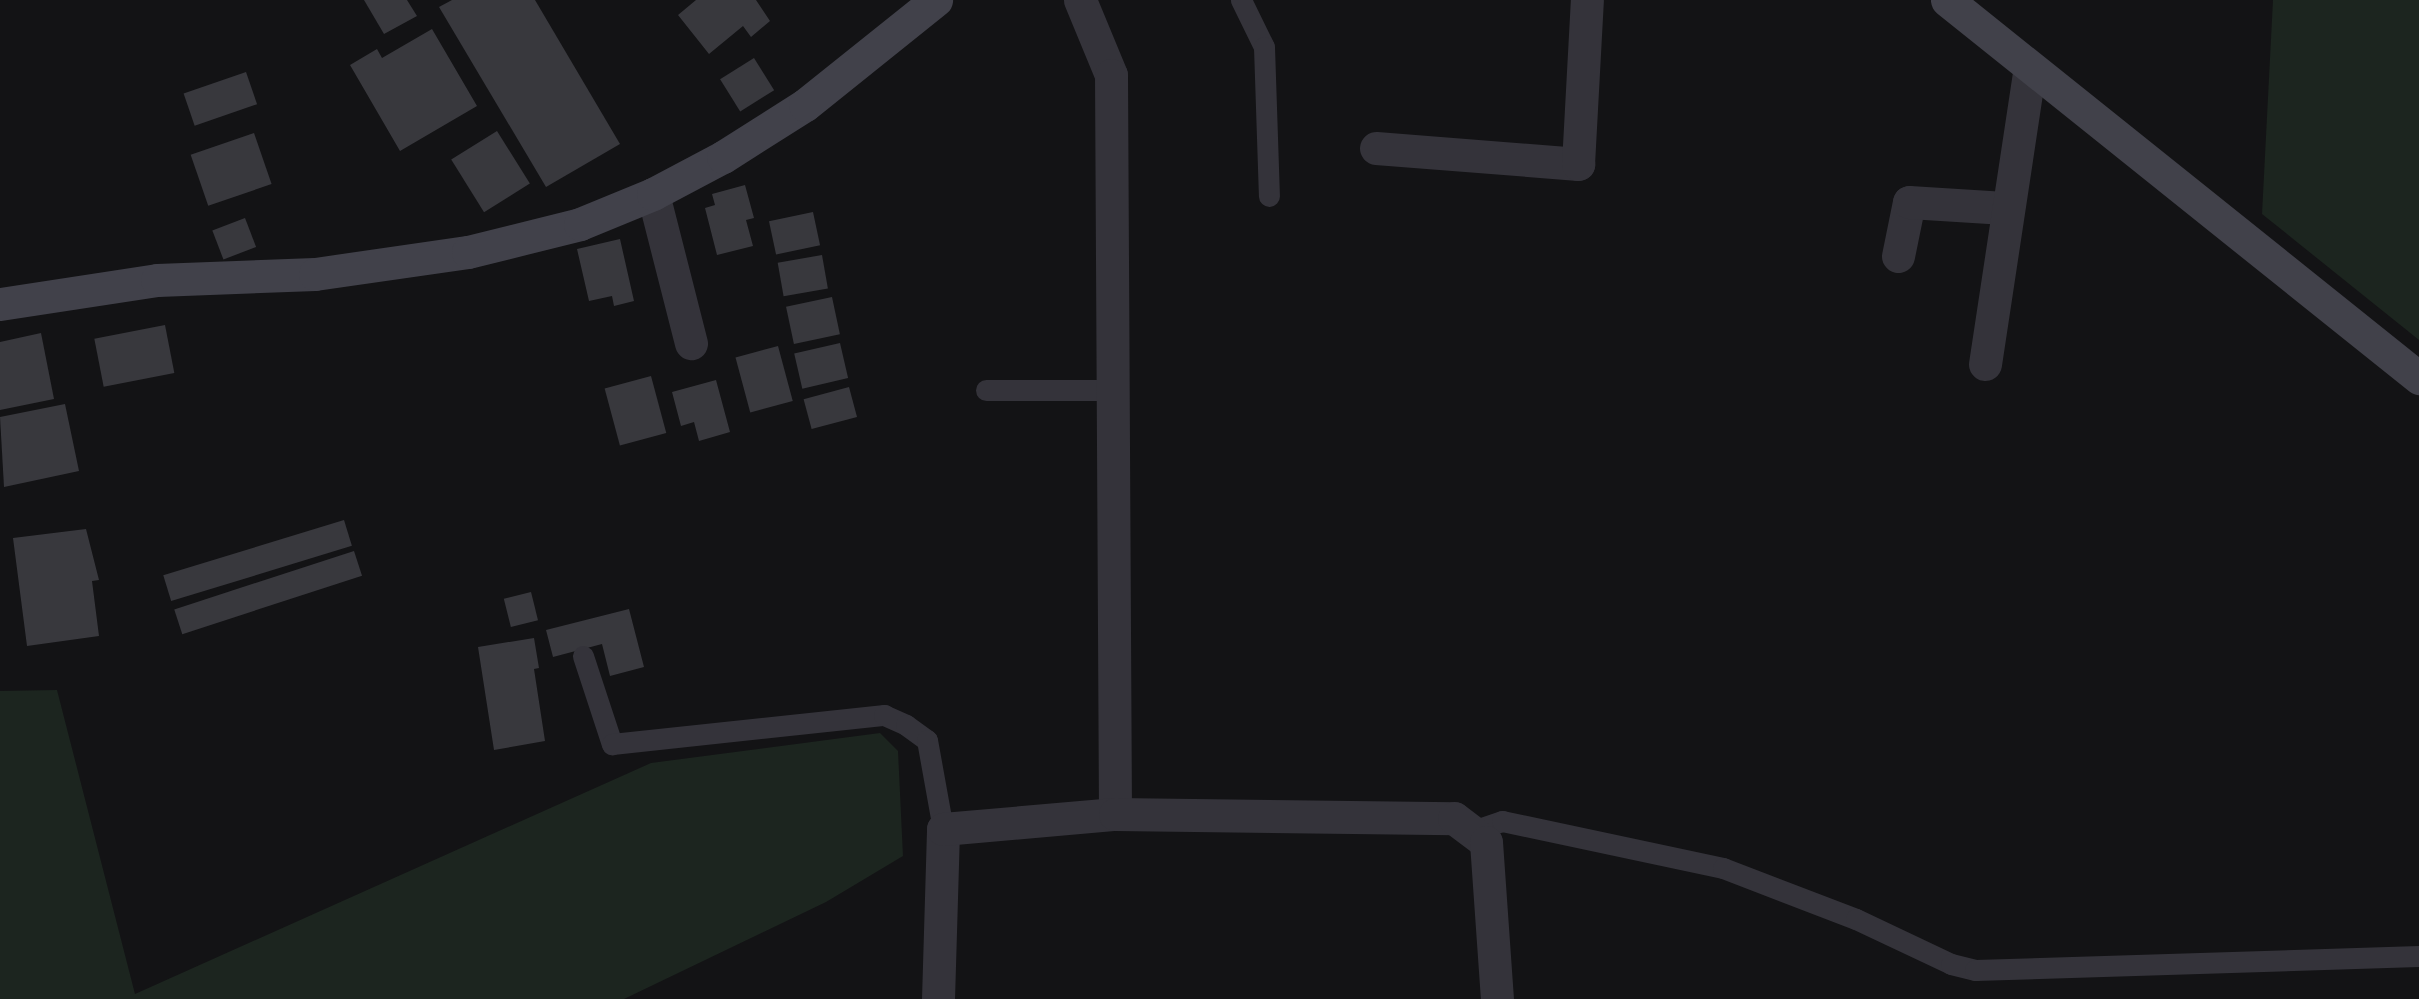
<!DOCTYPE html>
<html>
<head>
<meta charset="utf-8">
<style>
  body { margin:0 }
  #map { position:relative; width:2419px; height:999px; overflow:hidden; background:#131315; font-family:"Titillium Web",sans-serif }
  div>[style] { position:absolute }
  .green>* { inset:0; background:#1c251f }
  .building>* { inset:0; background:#38383d; transform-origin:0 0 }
  .lane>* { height:21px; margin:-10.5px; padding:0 10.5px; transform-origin:10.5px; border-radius:10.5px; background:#34333a }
  .street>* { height:33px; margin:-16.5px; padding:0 16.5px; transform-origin:16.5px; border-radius:16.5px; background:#34333a }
  .secondary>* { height:33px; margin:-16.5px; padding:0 16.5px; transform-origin:16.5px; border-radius:16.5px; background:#41414a }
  span { translate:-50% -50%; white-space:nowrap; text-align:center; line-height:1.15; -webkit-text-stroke:4.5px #0e0e10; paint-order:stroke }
</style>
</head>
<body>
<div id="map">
  <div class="green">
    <i style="clip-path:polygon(2273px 0,2419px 0,2419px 340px,2262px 214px)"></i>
    <i style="clip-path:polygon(57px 690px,135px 994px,651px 763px,880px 733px,898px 751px,903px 856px,826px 902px,624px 999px,0 999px,0 691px)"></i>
  </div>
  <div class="building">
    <i style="clip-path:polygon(364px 0,407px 0,417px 16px,384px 34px)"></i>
    <i style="clip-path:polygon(452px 0,535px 0,620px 144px,546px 187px,439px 7px)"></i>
    <i style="clip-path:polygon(696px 0,756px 0,770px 21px,751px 37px,743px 26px,709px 54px,678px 15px)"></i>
    <i style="clip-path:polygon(432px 29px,477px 106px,400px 151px,350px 65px,377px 49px,382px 58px)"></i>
    <i style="left:754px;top:58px;width:38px;height:40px;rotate:58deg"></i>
    <i style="left:246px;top:72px;width:34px;height:66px;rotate:71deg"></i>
    <i style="left:497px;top:131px;width:62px;height:54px;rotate:58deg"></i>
    <i style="left:254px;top:133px;width:54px;height:67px;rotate:71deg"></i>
    <i style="clip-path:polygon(745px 185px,754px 218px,746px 220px,753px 246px,717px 255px,705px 208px,715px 205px,712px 194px)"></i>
    <i style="left:813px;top:212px;width:34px;height:45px;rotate:78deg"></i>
    <i style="left:245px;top:218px;width:31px;height:35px;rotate:69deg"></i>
    <i style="clip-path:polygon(620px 239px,634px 301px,614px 306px,612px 296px,589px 301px,577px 249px)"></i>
    <i style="left:822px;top:255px;width:34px;height:45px;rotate:80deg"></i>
    <i style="left:832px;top:297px;width:38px;height:47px;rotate:78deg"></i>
    <i style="left:165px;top:325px;width:49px;height:72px;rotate:79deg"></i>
    <i style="clip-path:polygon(41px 333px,54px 399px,0 410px,0 342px)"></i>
    <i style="left:840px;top:343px;width:36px;height:47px;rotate:77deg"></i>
    <i style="left:778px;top:346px;width:57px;height:44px;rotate:75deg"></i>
    <i style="left:651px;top:376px;width:59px;height:48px;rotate:75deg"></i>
    <i style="clip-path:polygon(716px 380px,730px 432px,699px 441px,694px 422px,681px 426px,672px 392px)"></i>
    <i style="left:849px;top:387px;width:31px;height:47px;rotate:75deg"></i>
    <i style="clip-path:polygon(65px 404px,79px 471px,4px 487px,0 417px)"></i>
    <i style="left:344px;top:520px;width:27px;height:189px;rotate:73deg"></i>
    <i style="clip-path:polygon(86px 529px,99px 580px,92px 581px,99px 636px,27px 646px,13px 538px)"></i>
    <i style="left:354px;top:551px;width:26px;height:189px;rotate:72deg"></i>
    <i style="left:531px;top:592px;width:29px;height:28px;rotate:76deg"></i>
    <i style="clip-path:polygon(629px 609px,644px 667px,610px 676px,602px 644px,553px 657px,546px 630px)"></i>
    <i style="clip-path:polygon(534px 638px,539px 668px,534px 669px,545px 741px,494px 750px,478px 647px)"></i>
  </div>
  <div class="lane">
    <i style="left:1241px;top:0;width:52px;rotate:63.9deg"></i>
    <i style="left:1264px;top:47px;width:149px;rotate:88.1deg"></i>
    <i style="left:986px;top:390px;width:126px"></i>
    <i style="left:583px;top:656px;width:93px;rotate:71.8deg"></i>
    <i style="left:612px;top:744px;width:274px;rotate:-6.1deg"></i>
    <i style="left:884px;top:715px;width:24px;rotate:24deg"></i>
    <i style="left:906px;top:725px;width:26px;rotate:36deg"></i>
    <i style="left:927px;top:740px;width:90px;rotate:79.8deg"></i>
    <i style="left:1473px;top:831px;width:31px;rotate:-19deg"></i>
    <i style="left:1502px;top:821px;width:226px;rotate:12deg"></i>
    <i style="left:1723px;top:868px;width:142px;rotate:21deg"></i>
    <i style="left:1856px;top:919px;width:105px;rotate:25.3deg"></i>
    <i style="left:1951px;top:964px;width:25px;rotate:14deg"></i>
    <i style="left:1975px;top:970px;width:444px;rotate:-1.8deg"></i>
  </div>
  <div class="street">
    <i style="left:1080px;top:0;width:81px;rotate:67.5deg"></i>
    <i style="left:1111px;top:75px;width:739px;rotate:89.69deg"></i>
    <i style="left:1376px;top:148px;width:203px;rotate:4.5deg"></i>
    <i style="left:1578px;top:164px;width:164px;rotate:-86.9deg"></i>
    <i style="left:653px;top:194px;width:154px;rotate:75.7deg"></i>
    <i style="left:1898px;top:256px;width:55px;rotate:-78.5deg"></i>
    <i style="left:1909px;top:202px;width:96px;rotate:3.6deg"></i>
    <i style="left:1985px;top:364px;width:300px;rotate:-81.4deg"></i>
    <i style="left:938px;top:999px;width:170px;rotate:-88.3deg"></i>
    <i style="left:943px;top:829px;width:173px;rotate:-5deg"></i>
    <i style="left:1115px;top:814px;width:339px;rotate:0.7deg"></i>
    <i style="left:1454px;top:818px;width:40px;rotate:37deg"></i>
    <i style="left:1486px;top:842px;width:157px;rotate:86deg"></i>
  </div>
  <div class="secondary">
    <i style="left:1947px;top:0;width:605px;rotate:38.69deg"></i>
    <i style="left:0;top:304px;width:159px;rotate:-8.7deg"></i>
    <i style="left:157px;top:280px;width:158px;rotate:-2.2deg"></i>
    <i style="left:315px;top:274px;width:155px;rotate:-8.2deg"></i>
    <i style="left:468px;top:252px;width:115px;rotate:-14deg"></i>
    <i style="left:580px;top:224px;width:79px;rotate:-22.3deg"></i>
    <i style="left:653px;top:194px;width:79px;rotate:-27.9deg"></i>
    <i style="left:723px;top:157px;width:97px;rotate:-32.4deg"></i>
    <i style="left:805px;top:105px;width:168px;rotate:-38.7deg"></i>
  </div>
</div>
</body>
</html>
